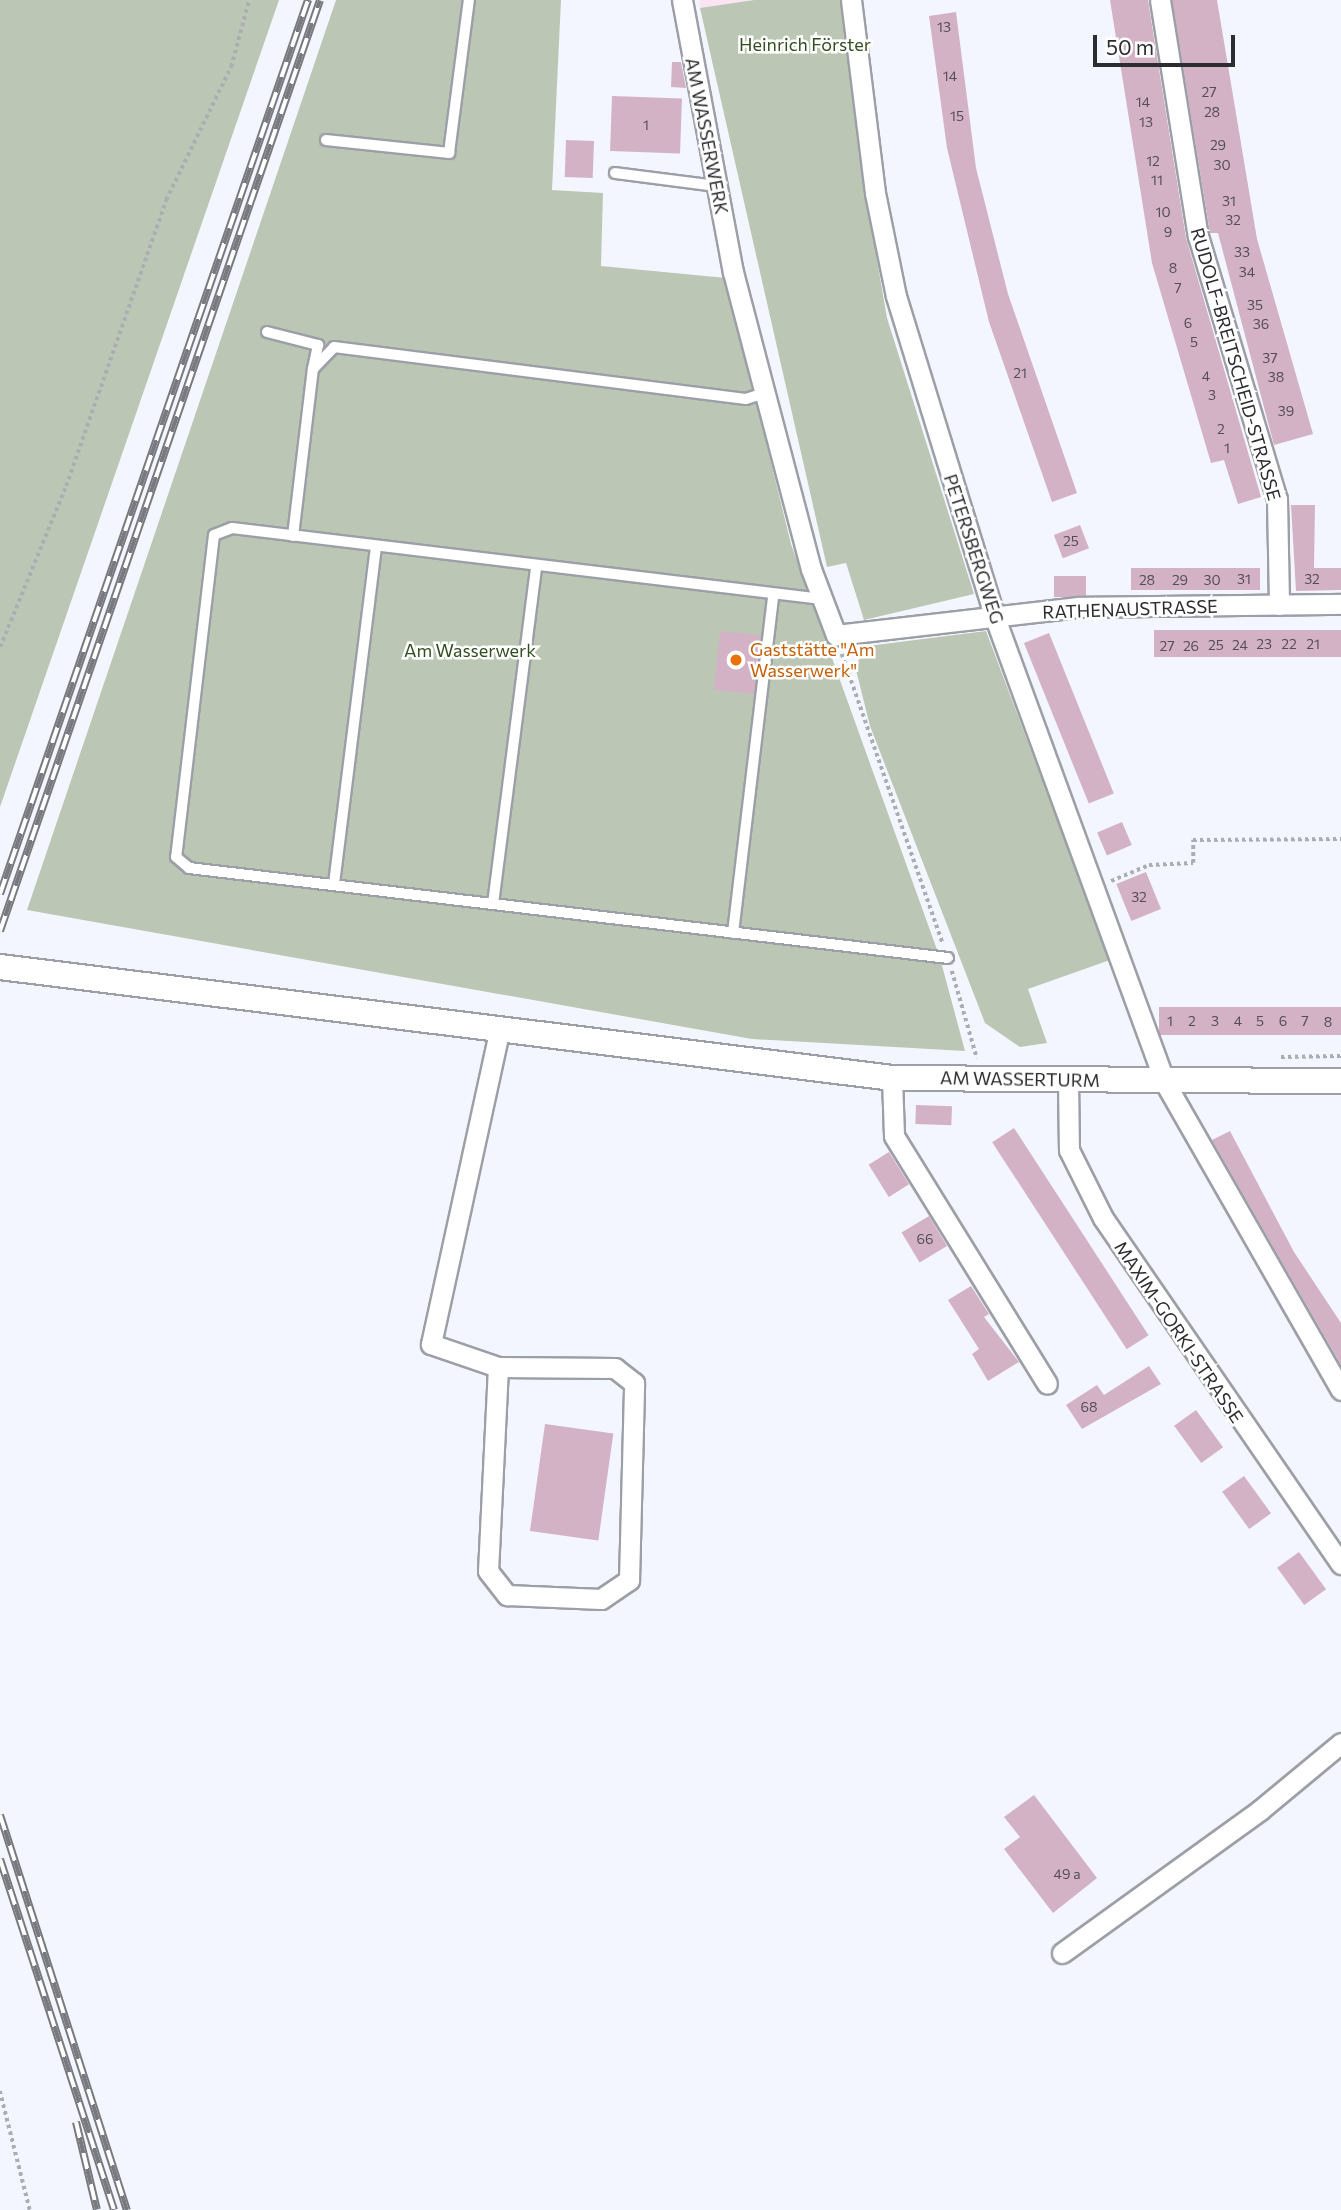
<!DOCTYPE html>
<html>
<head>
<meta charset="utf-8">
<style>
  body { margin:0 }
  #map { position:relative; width:1341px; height:2210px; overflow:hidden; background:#f3f6fe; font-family:Commissioner,sans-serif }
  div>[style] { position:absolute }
  .industrial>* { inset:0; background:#fbe5f2 }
  .green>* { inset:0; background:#bbc7b4 }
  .building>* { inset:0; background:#d3b2c6; transform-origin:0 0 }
  .path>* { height:3.5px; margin-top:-1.75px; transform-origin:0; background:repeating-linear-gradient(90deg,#abadb4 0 3.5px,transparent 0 7px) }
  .roads { filter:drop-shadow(2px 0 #9d9fa7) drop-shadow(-2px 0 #9d9fa7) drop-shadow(0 2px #9d9fa7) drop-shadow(0 -2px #9d9fa7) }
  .service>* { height:10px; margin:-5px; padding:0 5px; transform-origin:5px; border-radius:5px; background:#fff }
  .minor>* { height:19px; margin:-9.5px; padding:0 9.5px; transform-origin:9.5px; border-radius:9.5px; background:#fff }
  .tertiary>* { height:24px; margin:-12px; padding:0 12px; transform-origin:12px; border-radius:12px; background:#fff }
  .rail>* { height:8px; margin-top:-4px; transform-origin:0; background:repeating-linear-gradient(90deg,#fff 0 16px,#787a7f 0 32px); box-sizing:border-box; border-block:2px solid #787a7f }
  .dots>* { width:19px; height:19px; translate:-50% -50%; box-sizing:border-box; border:4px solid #fff; border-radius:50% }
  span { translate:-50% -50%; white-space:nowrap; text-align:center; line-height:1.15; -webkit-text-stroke:5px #fff; paint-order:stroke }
  .number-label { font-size:14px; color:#564e56 }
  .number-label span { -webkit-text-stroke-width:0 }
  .park-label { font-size:18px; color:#324d20 }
  .street-label { font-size:18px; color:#2c2d30 }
  .food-label { font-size:18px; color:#c56008 }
  .left { translate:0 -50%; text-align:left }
  .scale { position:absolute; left:1093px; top:35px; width:142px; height:32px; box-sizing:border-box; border:4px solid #2c2d30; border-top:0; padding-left:9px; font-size:21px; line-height:24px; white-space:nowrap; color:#2c2d30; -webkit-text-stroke:5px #fff; paint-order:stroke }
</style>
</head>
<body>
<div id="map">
  <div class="industrial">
    <i style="clip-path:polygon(699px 0,751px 0,751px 1px,700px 8px)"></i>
  </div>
  <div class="green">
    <i style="clip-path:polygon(0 0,279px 0,0 807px)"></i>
    <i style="clip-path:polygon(336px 0,561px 0,552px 190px,603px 193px,601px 266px,726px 278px,791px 544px,940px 958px,965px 1051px,752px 1039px,27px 910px)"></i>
    <i style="clip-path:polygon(754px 0,842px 0,859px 156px,887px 318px,974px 594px,864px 620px,846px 563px,827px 567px,700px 8px)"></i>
    <i style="clip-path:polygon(986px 631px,1110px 960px,1028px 989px,1047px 1043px,1020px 1047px,985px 1023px,870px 726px,855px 666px,868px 646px)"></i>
  </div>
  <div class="building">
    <i style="clip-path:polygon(1110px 0,1148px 0,1186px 238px,1261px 497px,1238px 504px,1224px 460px,1211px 463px,1152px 263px)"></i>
    <i style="clip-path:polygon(1172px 0,1217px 0,1257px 239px,1313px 434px,1274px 445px,1218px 233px,1210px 233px)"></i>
    <i style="clip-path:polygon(956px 12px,976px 168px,1008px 294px,1077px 493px,1052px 502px,989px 322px,947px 148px,929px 16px)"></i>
    <i style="clip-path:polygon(672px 62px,681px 62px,686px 88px,671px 87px)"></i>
    <i style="left:612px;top:96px;width:70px;height:55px;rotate:2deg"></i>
    <i style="left:566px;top:140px;width:28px;height:37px;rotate:2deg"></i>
    <i style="clip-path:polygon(1291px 505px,1315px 505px,1314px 568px,1341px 568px,1341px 590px,1296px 591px)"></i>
    <i style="left:1080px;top:525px;width:25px;height:28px;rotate:69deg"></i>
    <i style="left:1260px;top:568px;width:22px;height:129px;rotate:90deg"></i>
    <i style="left:1054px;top:576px;width:32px;height:21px"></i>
    <i style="left:1341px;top:630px;width:27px;height:187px;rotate:90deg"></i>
    <i style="left:720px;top:631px;width:41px;height:59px;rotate:6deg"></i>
    <i style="left:1049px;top:633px;width:173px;height:27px;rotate:68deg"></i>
    <i style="left:1122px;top:822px;width:25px;height:27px;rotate:67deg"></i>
    <i style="left:1146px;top:872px;width:40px;height:32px;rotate:68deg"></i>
    <i style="left:1159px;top:1007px;width:182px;height:28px"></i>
    <i style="left:916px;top:1105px;width:36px;height:19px;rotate:2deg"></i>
    <i style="left:1014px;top:1128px;width:247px;height:26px;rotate:57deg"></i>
    <i style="clip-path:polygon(1230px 1131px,1294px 1252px,1341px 1323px,1341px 1365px,1212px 1140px)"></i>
    <i style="left:889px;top:1152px;width:38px;height:24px;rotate:58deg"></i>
    <i style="left:929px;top:1216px;width:35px;height:32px;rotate:59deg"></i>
    <i style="clip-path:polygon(971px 1286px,989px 1314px,984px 1317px,1019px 1362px,988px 1381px,972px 1354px,979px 1349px,948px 1300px)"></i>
    <i style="clip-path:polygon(1149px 1366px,1161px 1384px,1082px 1429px,1066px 1405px,1097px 1385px,1104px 1395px)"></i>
    <i style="left:1196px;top:1410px;width:46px;height:27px;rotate:54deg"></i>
    <i style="left:545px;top:1424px;width:69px;height:108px;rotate:8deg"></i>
    <i style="left:1244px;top:1476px;width:46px;height:27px;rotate:54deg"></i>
    <i style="left:1299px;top:1552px;width:46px;height:27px;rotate:54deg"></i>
    <i style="clip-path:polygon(1034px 1795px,1097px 1878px,1053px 1913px,1004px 1849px,1020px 1837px,1004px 1817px)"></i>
  </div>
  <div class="path">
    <i style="left:0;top:647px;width:174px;rotate:-67.7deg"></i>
    <i style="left:66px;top:486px;width:303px;rotate:-70.7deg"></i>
    <i style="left:166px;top:200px;width:148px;rotate:-64deg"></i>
    <i style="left:231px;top:67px;width:69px;rotate:-75deg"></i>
    <i style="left:842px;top:654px;width:307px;rotate:70.8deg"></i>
    <i style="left:1111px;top:881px;width:41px;rotate:-22.8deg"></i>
    <i style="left:1149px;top:865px;width:44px;rotate:-2.6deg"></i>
    <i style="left:1193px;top:863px;width:23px;rotate:-90deg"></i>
    <i style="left:1193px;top:840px;width:148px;rotate:-0.4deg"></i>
    <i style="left:952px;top:971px;width:91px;rotate:74deg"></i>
    <i style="left:1281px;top:1057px;width:60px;rotate:-1deg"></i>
    <i style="left:0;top:2091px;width:123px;rotate:75.9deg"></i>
  </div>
  <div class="roads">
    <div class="service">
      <i style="left:326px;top:140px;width:124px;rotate:6deg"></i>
      <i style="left:449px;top:153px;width:154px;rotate:-82.6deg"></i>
      <i style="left:615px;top:173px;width:103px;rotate:7.3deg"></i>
      <i style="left:267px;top:332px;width:53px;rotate:14.3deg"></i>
      <i style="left:318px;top:345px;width:25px;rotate:102deg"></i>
      <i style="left:313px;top:369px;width:30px;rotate:-46deg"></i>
      <i style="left:334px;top:347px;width:415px;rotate:7.2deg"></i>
      <i style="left:746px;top:399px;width:19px;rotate:-18deg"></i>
      <i style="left:293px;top:536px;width:168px;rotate:-83.2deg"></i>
      <i style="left:822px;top:599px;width:594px;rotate:-173.14deg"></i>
      <i style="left:232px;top:528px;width:19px;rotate:159deg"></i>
      <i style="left:214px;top:535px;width:324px;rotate:96.7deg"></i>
      <i style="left:176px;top:857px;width:17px;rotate:40deg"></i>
      <i style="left:189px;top:868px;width:764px;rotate:6.76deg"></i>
      <i style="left:334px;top:884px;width:340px;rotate:-82.9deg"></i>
      <i style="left:493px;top:904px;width:341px;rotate:-82.7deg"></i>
      <i style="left:733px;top:933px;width:339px;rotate:-83.2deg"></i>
    </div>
    <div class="minor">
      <i style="left:682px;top:0;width:277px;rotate:79.4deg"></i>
      <i style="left:733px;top:272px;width:307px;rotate:75.3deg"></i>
      <i style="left:811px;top:569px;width:71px;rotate:69.3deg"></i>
      <i style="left:836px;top:635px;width:244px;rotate:-6.6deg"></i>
      <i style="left:1078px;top:607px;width:263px;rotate:-0.7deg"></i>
      <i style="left:851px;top:0;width:194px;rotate:82.9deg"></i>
      <i style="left:875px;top:193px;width:105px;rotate:78.5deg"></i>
      <i style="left:896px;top:296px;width:337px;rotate:72.9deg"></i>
      <i style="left:995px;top:618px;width:493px;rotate:69.9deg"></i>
      <i style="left:1164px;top:1081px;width:356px;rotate:60.2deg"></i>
      <i style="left:1160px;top:0;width:239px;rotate:80.9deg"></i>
      <i style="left:1198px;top:236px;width:275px;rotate:73.3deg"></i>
      <i style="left:1277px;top:499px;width:106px;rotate:88.9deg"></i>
      <i style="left:892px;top:1078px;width:58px;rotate:88deg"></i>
      <i style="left:894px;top:1136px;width:291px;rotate:58.3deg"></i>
      <i style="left:1068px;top:1080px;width:70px;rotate:89.2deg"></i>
      <i style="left:1069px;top:1150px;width:76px;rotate:63.4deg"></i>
      <i style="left:1103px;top:1218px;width:420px;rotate:55.5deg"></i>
      <i style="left:498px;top:1367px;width:204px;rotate:92.8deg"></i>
      <i style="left:488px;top:1571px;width:31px;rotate:52deg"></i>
      <i style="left:507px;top:1595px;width:94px;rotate:2.4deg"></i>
      <i style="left:601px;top:1599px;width:34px;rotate:-34deg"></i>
      <i style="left:629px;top:1580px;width:197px;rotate:-88.5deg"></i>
      <i style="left:634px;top:1383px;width:24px;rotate:-142deg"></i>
      <i style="left:615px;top:1368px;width:117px;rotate:-179.5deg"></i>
      <i style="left:498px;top:1367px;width:71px;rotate:-161.1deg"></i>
      <i style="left:431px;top:1344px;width:318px;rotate:-77.7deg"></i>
      <i style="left:1062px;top:1953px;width:244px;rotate:-35.8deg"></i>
      <i style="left:1260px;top:1810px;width:105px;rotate:-39.6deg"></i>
    </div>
    <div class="tertiary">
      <i style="left:0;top:967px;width:899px;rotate:7.09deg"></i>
      <i style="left:892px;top:1078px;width:449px;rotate:0.4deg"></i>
    </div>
  </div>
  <div class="rail">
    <i style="left:0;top:894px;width:946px;rotate:-70.99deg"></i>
    <i style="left:0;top:931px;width:984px;rotate:-71.03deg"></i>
    <i style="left:0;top:1815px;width:415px;rotate:72.2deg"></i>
    <i style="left:0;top:1859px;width:369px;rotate:72deg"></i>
    <i style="left:76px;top:2122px;width:90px;rotate:76.6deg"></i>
  </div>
  <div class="dots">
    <i style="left:736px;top:660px;background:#e8710a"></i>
  </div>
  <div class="number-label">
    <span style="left:944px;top:27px">13</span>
    <span style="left:950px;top:76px">14</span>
    <span style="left:1209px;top:92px">27</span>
    <span style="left:1143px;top:102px">14</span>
    <span style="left:1212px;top:112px">28</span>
    <span style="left:957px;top:116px">15</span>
    <span style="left:1146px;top:122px">13</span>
    <span style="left:646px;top:125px">1</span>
    <span style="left:1218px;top:145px">29</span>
    <span style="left:1153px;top:161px">12</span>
    <span style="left:1222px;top:165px">30</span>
    <span style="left:1157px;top:180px">11</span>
    <span style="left:1229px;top:201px">31</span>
    <span style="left:1163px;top:212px">10</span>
    <span style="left:1233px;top:220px">32</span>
    <span style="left:1168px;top:232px">9</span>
    <span style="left:1242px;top:252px">33</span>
    <span style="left:1173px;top:268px">8</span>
    <span style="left:1247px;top:272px">34</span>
    <span style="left:1178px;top:288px">7</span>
    <span style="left:1255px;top:305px">35</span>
    <span style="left:1188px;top:323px">6</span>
    <span style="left:1261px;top:324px">36</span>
    <span style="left:1194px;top:342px">5</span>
    <span style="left:1270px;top:358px">37</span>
    <span style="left:1020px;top:373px">21</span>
    <span style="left:1206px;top:376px">4</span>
    <span style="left:1276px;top:377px">38</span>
    <span style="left:1212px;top:395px">3</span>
    <span style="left:1286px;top:411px">39</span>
    <span style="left:1221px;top:429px">2</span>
    <span style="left:1227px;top:448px">1</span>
    <span style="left:1071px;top:541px">25</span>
    <span style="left:1244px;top:579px">31</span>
    <span style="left:1312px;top:579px">32</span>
    <span style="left:1147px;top:580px">28</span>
    <span style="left:1180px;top:580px">29</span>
    <span style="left:1212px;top:580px">30</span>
    <span style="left:1264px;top:644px">23</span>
    <span style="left:1289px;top:644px">22</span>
    <span style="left:1313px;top:644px">21</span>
    <span style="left:1216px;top:645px">25</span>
    <span style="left:1240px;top:645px">24</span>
    <span style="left:1167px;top:646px">27</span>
    <span style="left:1191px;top:646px">26</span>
    <span style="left:1139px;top:897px">32</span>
    <span style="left:1170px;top:1021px">1</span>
    <span style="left:1192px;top:1021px">2</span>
    <span style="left:1215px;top:1021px">3</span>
    <span style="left:1238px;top:1021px">4</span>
    <span style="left:1260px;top:1021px">5</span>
    <span style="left:1283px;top:1021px">6</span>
    <span style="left:1305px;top:1021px">7</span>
    <span style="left:1328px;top:1022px">8</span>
    <span style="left:925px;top:1239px">66</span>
    <span style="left:1089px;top:1407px">68</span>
    <span style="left:1067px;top:1874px">49 a</span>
  </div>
  <div class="park-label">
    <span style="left:805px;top:44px">Heinrich Förster</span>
    <span style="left:470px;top:650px">Am Wasserwerk</span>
  </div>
  <div class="street-label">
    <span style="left:707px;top:136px;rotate:79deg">AM WASSERWERK</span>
    <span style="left:1236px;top:364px;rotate:74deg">RUDOLF-BREITSCHEID-STRASSE</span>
    <span style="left:974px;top:549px;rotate:72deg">PETERSBERGWEG</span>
    <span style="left:1130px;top:609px;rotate:-2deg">RATHENAUSTRASSE</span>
    <span style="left:1020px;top:1079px;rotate:1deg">AM WASSERTURM</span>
    <span style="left:1179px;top:1332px;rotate:56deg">MAXIM-GORKI-STRASSE</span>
  </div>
  <div class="food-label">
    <span class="left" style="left:750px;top:660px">Gaststätte "Am<br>Wasserwerk"</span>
  </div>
  <div class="scale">50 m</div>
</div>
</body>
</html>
